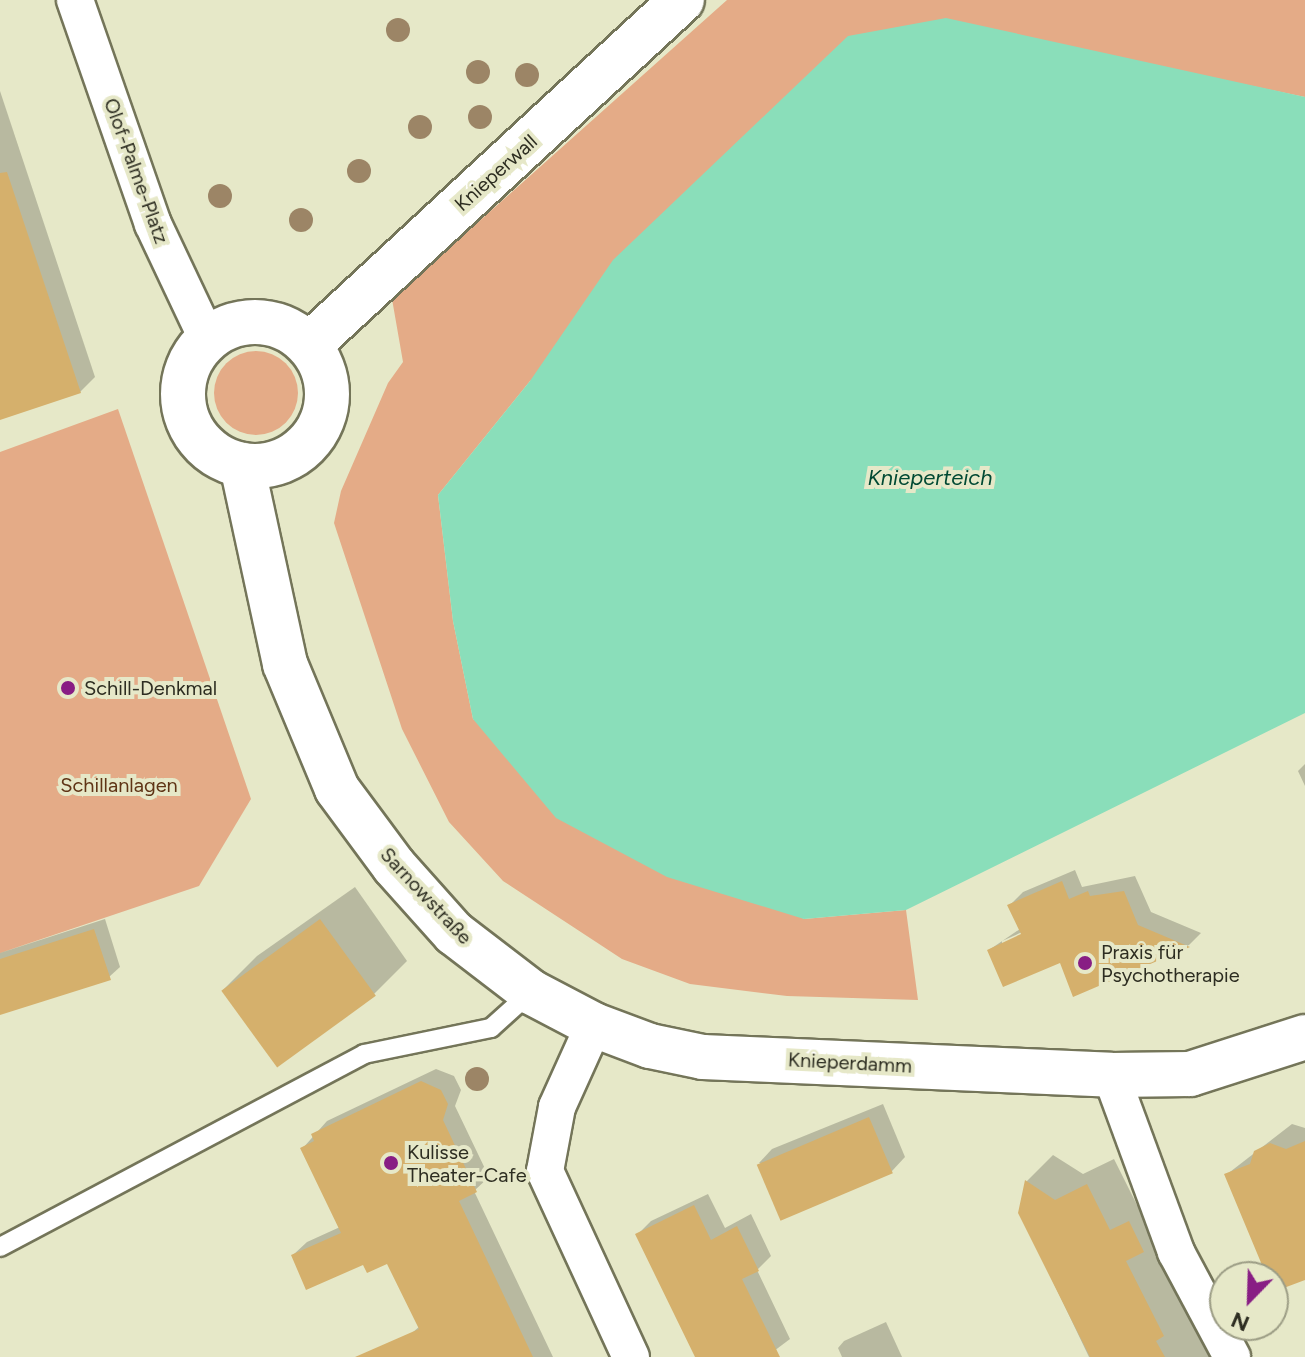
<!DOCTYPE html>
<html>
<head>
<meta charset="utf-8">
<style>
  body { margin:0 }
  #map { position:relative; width:1305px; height:1357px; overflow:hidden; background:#e6e8c8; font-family:Figtree,sans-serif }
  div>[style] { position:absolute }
  .green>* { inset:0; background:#e4ab87 }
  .round { border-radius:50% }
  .water>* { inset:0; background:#8adeba }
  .shadow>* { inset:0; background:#0003 }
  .building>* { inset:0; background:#d5b06c; transform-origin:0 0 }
  .roads { filter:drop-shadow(2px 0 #747559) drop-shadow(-2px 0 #747559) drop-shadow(0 2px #747559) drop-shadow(0 -2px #747559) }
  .lane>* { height:18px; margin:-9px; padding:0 9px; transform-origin:9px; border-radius:9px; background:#fff }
  .street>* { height:36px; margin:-18px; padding:0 18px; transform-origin:18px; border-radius:18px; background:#fff }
  .secondary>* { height:44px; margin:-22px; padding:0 22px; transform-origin:22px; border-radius:22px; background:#fff }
  .secondary>.ring { margin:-22px; padding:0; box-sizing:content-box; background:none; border:44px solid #fff; border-radius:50% }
  .trees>* { width:24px; height:24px; margin:-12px; border-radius:50%; background:#9c8566 }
  .dots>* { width:22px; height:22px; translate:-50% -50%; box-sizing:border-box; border:4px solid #e6e8c8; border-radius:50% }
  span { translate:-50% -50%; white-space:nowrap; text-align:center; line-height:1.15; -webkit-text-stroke:8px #e6e8c8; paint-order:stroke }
  .street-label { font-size:20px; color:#2d2d21 }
  .poi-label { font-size:20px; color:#2d2d21 }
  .left { translate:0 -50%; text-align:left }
  .park-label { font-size:20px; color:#5f3415 }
  .water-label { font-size:22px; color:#004933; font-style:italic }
  .north { position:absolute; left:1209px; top:1261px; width:80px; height:80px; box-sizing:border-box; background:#e6e8c8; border:2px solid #9c9d85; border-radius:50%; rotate:203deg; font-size:22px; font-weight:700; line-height:32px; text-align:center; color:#2d2d21 }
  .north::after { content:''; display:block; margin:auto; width:28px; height:36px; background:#881e84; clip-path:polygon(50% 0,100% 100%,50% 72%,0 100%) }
</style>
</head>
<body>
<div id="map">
  <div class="green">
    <i style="clip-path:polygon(727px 0,1305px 0,1305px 97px,1209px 77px,530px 381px,438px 495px,453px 621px,473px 719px,804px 919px,906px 910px,918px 1000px,787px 996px,690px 984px,622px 959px,503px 881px,449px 822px,402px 729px,334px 523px,341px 491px,388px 383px,403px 362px,392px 299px)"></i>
    <i class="round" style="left:214px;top:351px;width:84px;height:84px"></i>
    <i style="clip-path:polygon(118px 409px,251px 799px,199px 886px,0 953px,0 452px)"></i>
  </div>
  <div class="water">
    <i style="clip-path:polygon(946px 18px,1305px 97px,1305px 713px,906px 910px,804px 919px,667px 877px,556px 818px,473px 719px,453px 621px,438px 495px,530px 381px,613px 260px,848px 36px)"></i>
  </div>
  <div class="shadow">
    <i style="clip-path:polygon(0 91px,95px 377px,80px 392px,0 418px)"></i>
    <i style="clip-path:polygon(1305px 764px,1305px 786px,1298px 771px)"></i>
    <i style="clip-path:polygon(evenodd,1075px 870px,1082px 887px,1135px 876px,1151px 912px,1201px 933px,1189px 945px,1074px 994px,1061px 961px,989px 950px,1020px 929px,1010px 905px,1023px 892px,1075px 870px,1029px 929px,1030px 932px,1002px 945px,1002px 941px,1029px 929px)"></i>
    <i style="clip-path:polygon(355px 887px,407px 961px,373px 995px,223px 990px,257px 956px)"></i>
    <i style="clip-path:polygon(105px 919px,120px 967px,109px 977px,0 1012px,0 953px)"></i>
    <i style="clip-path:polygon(436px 1069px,454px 1076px,461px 1090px,455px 1106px,489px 1177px,474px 1191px,553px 1357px,423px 1357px,412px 1333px,420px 1326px,388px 1261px,293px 1255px,307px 1242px,340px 1227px,302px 1149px,327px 1121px)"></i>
    <i style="clip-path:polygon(883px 1104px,905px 1157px,892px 1171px,759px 1163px,772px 1149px)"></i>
    <i style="clip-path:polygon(1292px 1124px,1305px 1128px,1305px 1278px,1273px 1286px,1226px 1175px)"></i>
    <i style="clip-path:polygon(1053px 1155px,1083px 1174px,1114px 1159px,1137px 1205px,1156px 1196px,1214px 1357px,1089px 1357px,1020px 1213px,1027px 1181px)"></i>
    <i style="clip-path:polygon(708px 1194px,725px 1228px,751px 1214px,771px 1256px,757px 1270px,790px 1339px,766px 1357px,697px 1357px,638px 1234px,651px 1221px)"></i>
    <i style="clip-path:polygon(886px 1322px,902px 1357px,842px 1357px,838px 1348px,844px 1341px)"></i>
  </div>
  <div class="building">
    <i style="clip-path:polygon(7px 172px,81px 393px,0 420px,0 173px)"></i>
    <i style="clip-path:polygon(1062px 881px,1069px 899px,1088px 891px,1090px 896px,1124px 891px,1138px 925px,1190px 947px,1073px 997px,1060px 963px,1003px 987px,987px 950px,1021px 934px,1007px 905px)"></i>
    <i style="left:320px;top:919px;width:95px;height:122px;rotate:54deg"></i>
    <i style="clip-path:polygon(94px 929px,111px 980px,0 1015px,0 959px)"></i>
    <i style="clip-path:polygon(421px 1081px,441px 1090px,448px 1104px,443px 1120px,477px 1192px,459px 1201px,533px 1357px,355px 1357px,419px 1329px,387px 1264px,367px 1273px,363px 1265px,306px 1290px,291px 1255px,341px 1233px,300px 1148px,314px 1141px,311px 1134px)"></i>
    <i style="left:869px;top:1117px;width:61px;height:122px;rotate:67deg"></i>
    <i style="clip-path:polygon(1305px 1141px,1305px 1280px,1273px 1292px,1273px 1277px,1267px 1277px,1224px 1174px,1250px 1164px,1254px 1151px,1270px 1143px,1286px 1149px)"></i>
    <i style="clip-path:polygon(1025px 1180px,1055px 1200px,1087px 1184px,1110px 1230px,1129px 1221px,1144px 1252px,1126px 1261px,1164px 1336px,1156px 1341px,1165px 1357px,1090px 1357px,1018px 1213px)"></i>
    <i style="clip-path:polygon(694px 1205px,711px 1240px,737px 1226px,759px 1271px,742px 1279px,780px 1357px,695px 1357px,635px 1234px)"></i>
  </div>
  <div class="roads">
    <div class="lane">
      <i style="left:0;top:1247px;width:412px;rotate:-27.9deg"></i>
      <i style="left:364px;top:1054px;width:130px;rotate:-11.6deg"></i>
      <i style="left:491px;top:1028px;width:54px;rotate:-42deg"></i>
    </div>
    <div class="street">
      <i style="left:75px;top:0;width:237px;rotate:70.8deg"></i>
      <i style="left:153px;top:224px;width:126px;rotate:64.7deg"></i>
      <i style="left:594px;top:1025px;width:90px;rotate:114.3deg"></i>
      <i style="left:557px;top:1107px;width:65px;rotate:100.6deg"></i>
      <i style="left:545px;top:1171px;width:205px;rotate:65.2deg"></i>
      <i style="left:1111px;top:1075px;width:189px;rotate:69.8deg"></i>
      <i style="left:1176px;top:1252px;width:119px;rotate:61.9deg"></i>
    </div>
    <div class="secondary">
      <i class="ring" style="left:183px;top:322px;width:100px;height:100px"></i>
      <i style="left:309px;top:345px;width:508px;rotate:-42.77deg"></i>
      <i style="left:242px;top:465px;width:204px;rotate:77.8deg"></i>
      <i style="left:285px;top:664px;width:135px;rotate:67.4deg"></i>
      <i style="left:337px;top:789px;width:96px;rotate:53.5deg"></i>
      <i style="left:394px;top:866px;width:90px;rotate:48.2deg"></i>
      <i style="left:454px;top:933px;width:97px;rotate:37.5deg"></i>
      <i style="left:531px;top:992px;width:71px;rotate:27.6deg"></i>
      <i style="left:594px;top:1025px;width:60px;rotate:20.6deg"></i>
      <i style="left:650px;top:1046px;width:54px;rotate:11.7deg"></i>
      <i style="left:703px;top:1057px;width:408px;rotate:2.5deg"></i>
      <i style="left:1111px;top:1075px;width:79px;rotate:-0.7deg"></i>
      <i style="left:1190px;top:1074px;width:121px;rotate:-17.8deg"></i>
    </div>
  </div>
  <div class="trees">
    <i style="left:398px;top:30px"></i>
    <i style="left:478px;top:72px"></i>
    <i style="left:527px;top:75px"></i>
    <i style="left:480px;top:117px"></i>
    <i style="left:420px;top:127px"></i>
    <i style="left:359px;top:171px"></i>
    <i style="left:220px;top:196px"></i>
    <i style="left:301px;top:220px"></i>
    <i style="left:477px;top:1079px"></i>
  </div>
  <div class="dots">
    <i style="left:68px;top:688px;background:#881e84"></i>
    <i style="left:1085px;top:963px;background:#881e84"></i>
    <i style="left:391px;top:1163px;background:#881e84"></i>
  </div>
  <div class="street-label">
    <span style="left:136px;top:171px;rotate:70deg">Olof-Palme-Platz</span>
    <span style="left:496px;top:173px;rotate:-42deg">Knieperwall</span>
    <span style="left:426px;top:896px;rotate:47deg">Sarnowstraße</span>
    <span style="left:850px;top:1063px;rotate:3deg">Knieperdamm</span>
  </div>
  <div class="poi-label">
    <span class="left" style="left:84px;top:688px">Schill-Denkmal</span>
    <span class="left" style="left:1101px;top:964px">Praxis für<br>Psychotherapie</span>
    <span class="left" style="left:407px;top:1164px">Kulisse<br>Theater-Cafe</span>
  </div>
  <div class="park-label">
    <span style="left:119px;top:785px">Schillanlagen</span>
  </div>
  <div class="water-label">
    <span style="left:930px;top:478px">Knieperteich</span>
  </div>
  <div class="north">N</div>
</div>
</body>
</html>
